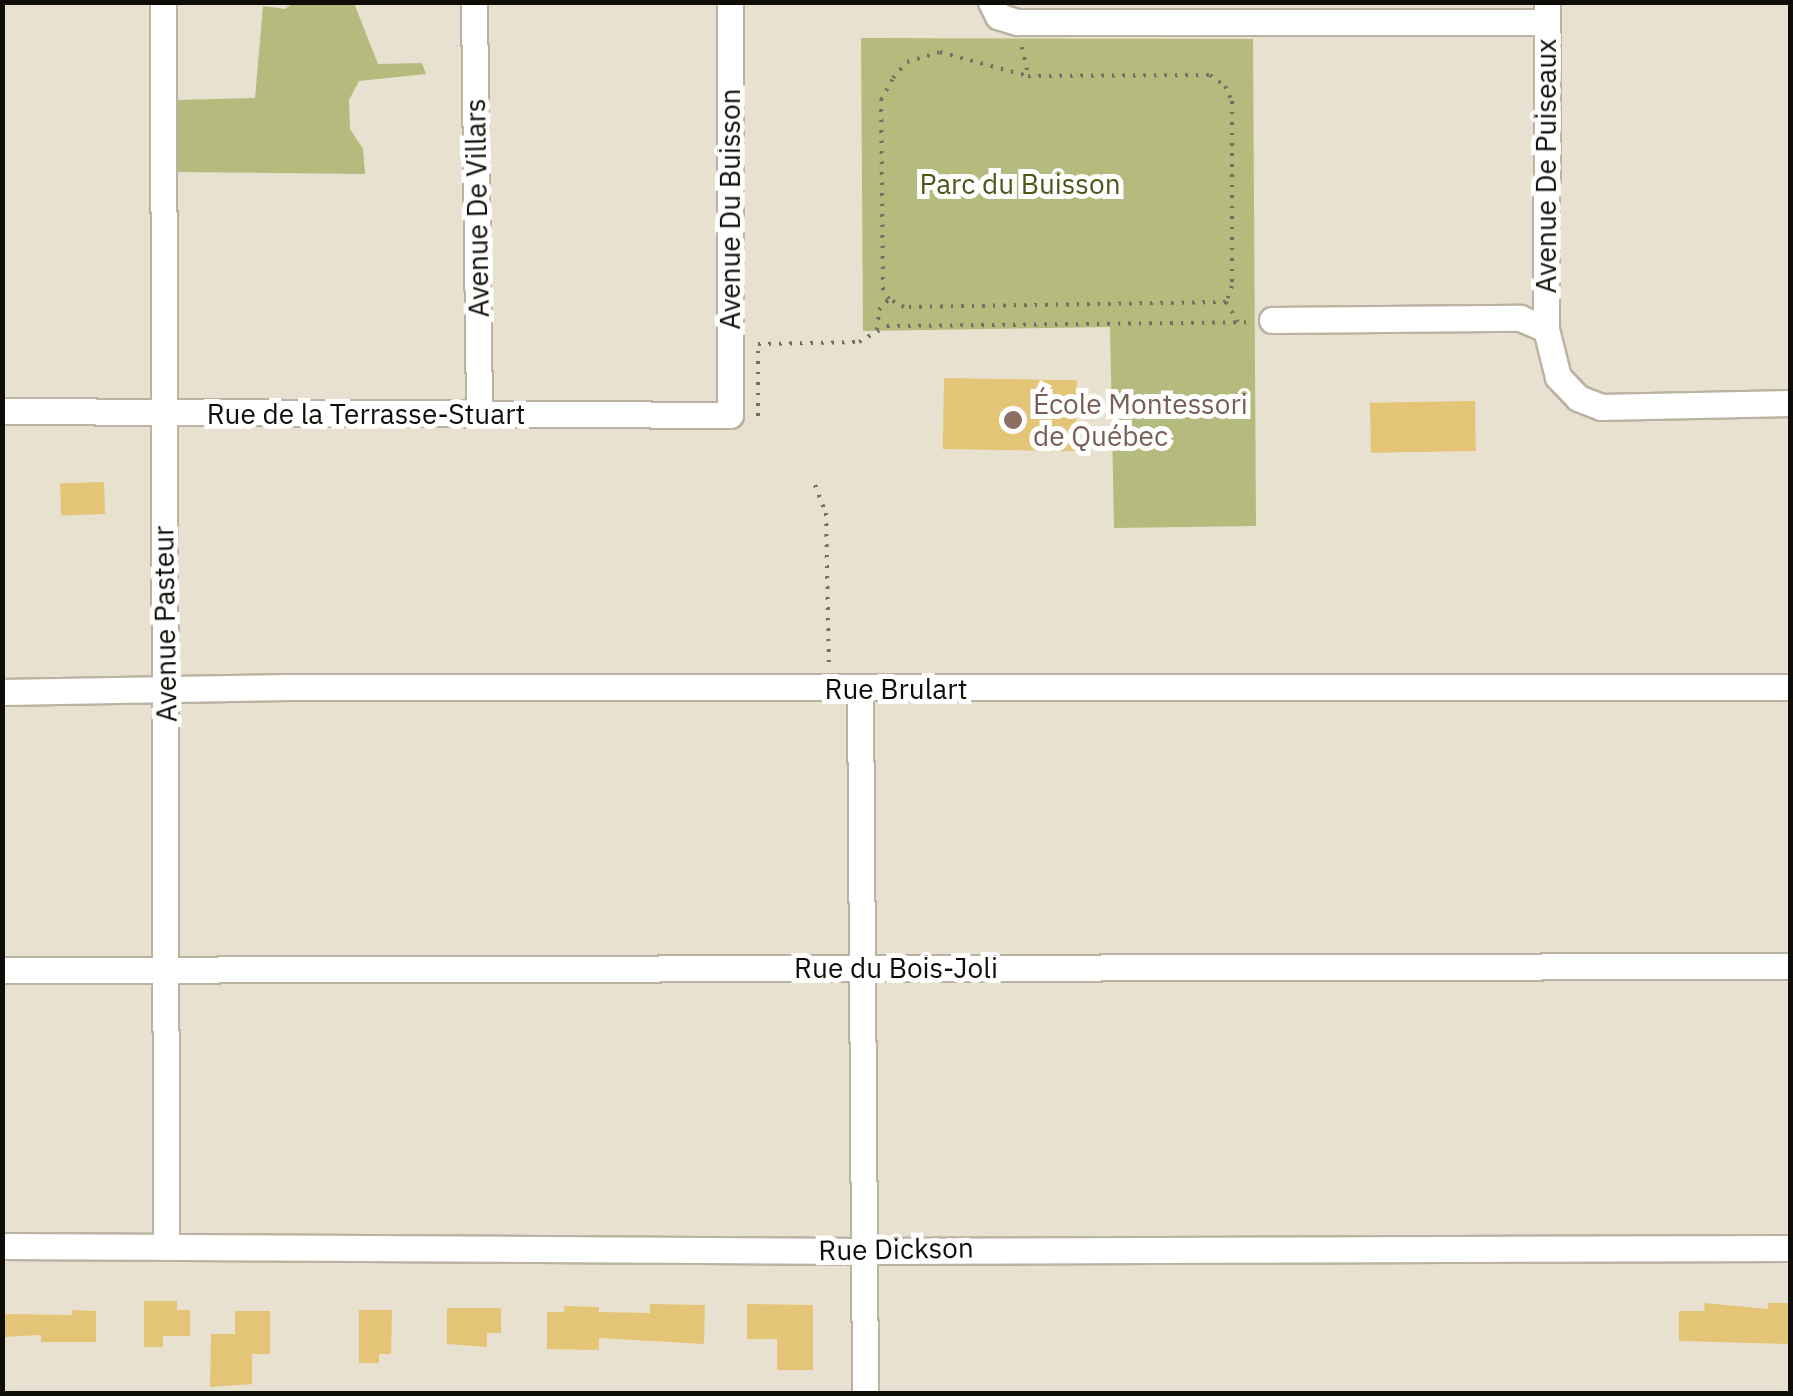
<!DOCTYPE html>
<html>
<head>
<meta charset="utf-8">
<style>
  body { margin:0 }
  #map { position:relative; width:1793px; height:1396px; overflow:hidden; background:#e9e1d0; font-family:"IBM Plex Sans",sans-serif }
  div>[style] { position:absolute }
  .green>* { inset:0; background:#b5bb7c }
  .building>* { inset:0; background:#e4c477; transform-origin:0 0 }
  .path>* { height:4px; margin-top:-2px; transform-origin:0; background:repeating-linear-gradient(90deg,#746f64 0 2.5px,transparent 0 10.5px) }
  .roads { filter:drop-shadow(2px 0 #bbb3a2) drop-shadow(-2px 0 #bbb3a2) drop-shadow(0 2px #bbb3a2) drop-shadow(0 -2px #bbb3a2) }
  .street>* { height:25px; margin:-12.5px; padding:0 12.5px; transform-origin:12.5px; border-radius:12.5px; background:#fff }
  .dots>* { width:28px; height:28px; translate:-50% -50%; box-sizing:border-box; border:5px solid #fff; border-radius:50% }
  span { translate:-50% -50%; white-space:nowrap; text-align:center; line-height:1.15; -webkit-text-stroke:10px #fff; paint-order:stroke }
  .street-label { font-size:28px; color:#0f0d07 }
  .park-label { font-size:28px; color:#51551a }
  .education-label { font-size:28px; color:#785e54 }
  .left { translate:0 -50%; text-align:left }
  .frame { position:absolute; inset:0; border:5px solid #0f0d07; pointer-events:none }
</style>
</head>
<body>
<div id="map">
  <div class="green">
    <i style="clip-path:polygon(293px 3px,354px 3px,378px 64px,422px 63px,426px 74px,359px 81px,349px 100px,350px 129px,363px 149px,365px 174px,173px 172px,175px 100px,255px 98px,263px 6px,285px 9px)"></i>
    <i style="clip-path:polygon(861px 38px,1253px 39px,1256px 526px,1114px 528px,1110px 327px,863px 331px)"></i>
  </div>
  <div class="building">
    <i style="left:944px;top:378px;width:133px;height:71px;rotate:1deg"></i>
    <i style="left:1475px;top:401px;width:50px;height:105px;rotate:89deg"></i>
    <i style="left:104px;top:482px;width:32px;height:44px;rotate:88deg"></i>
    <i style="clip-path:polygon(144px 1301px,177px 1301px,177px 1310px,190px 1310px,190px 1336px,163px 1336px,163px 1347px,144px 1347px)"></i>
    <i style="clip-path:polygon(1704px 1303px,1768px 1309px,1768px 1303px,1788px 1303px,1790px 1344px,1679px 1341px,1679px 1311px,1705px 1311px)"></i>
    <i style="clip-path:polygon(650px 1304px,705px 1305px,704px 1344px,599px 1338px,599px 1350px,547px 1349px,547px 1312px,564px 1312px,564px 1306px,599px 1307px,599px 1312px,650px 1313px)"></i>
    <i style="clip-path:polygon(747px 1304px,813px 1305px,813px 1370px,777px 1370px,777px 1339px,747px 1339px)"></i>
    <i style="clip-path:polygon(447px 1308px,501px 1308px,501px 1333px,487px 1333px,487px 1347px,447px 1344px)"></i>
    <i style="clip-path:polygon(72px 1310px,96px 1311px,96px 1342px,41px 1342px,41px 1335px,2px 1337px,2px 1314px,72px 1315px)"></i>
    <i style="clip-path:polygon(359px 1310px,392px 1310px,391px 1354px,379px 1354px,379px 1363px,359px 1363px)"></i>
    <i style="clip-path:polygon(235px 1311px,270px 1311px,270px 1354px,252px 1354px,252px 1384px,210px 1387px,211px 1334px,235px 1334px)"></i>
  </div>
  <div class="path">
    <i style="left:1022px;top:47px;width:30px;rotate:78deg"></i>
    <i style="left:1226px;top:302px;width:322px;rotate:179.1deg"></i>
    <i style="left:904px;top:307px;width:17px;rotate:-152deg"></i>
    <i style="left:889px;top:299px;width:11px;rotate:-124deg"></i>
    <i style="left:883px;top:290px;width:190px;rotate:-90.6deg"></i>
    <i style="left:881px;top:100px;width:25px;rotate:-61deg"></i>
    <i style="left:893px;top:78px;width:21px;rotate:-49deg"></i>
    <i style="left:907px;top:62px;width:34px;rotate:-17deg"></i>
    <i style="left:940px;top:52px;width:91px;rotate:15.3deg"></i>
    <i style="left:1028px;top:76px;width:182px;rotate:-0.3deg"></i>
    <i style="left:1210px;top:75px;width:19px;rotate:36deg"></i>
    <i style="left:1225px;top:86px;width:17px;rotate:65deg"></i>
    <i style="left:1232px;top:101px;width:185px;rotate:90deg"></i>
    <i style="left:1232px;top:286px;width:17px;rotate:111deg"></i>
    <i style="left:1226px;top:302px;width:23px;rotate:59deg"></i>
    <i style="left:877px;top:330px;width:20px;rotate:-84deg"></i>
    <i style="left:879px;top:310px;width:15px;rotate:-48deg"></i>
    <i style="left:758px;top:416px;width:72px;rotate:-90deg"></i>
    <i style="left:758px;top:344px;width:101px;rotate:-1.1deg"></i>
    <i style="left:859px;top:342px;width:32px;rotate:-30deg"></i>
    <i style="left:887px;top:326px;width:361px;rotate:-0.6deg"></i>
    <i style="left:815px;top:485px;width:30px;rotate:69deg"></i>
    <i style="left:826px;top:513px;width:151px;rotate:88.9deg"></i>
  </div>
  <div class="roads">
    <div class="street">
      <i style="left:163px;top:2px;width:1243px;rotate:89.86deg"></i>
      <i style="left:474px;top:2px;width:411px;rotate:89.3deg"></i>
      <i style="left:991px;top:2px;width:16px;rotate:63deg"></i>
      <i style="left:998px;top:16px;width:20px;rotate:18deg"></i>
      <i style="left:1017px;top:22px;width:530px"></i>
      <i style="left:1272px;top:320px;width:248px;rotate:-0.5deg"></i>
      <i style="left:1520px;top:318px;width:28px;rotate:23deg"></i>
      <i style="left:1546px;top:329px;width:49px;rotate:76deg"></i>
      <i style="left:1558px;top:377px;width:29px;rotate:46deg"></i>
      <i style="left:1578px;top:398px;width:25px;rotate:21deg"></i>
      <i style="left:1601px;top:407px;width:189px;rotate:-1.2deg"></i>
      <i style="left:1546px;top:329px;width:327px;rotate:-89.8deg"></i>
      <i style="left:2px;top:411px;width:728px;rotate:0.31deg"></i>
      <i style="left:730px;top:415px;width:413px;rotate:-90deg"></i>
      <i style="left:860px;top:690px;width:704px;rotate:89.59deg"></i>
      <i style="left:2px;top:692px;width:286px;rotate:-1deg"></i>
      <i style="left:288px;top:687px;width:1502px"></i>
      <i style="left:2px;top:970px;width:1788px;rotate:-0.13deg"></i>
      <i style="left:2px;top:1246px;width:860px;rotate:0.33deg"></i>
      <i style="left:862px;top:1251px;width:928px;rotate:-0.19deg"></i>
    </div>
  </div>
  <div class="dots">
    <i style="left:1013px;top:420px;background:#8d6e63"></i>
  </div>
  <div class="street-label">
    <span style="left:1546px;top:166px;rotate:-90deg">Avenue De Puiseaux</span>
    <span style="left:477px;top:208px;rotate:-91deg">Avenue De Villars</span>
    <span style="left:730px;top:209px;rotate:-90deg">Avenue Du Buisson</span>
    <span style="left:366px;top:414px">Rue de la Terrasse-Stuart</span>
    <span style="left:165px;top:624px;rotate:-91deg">Avenue Pasteur</span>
    <span style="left:896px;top:689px">Rue Brulart</span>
    <span style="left:896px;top:968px">Rue du Bois-Joli</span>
    <span style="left:896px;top:1249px;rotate:-1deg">Rue Dickson</span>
  </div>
  <div class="park-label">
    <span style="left:1020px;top:184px">Parc du Buisson</span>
  </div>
  <div class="education-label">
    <span class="left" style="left:1033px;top:420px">École Montessori<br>de Québec</span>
  </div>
  <div class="frame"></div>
</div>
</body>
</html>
